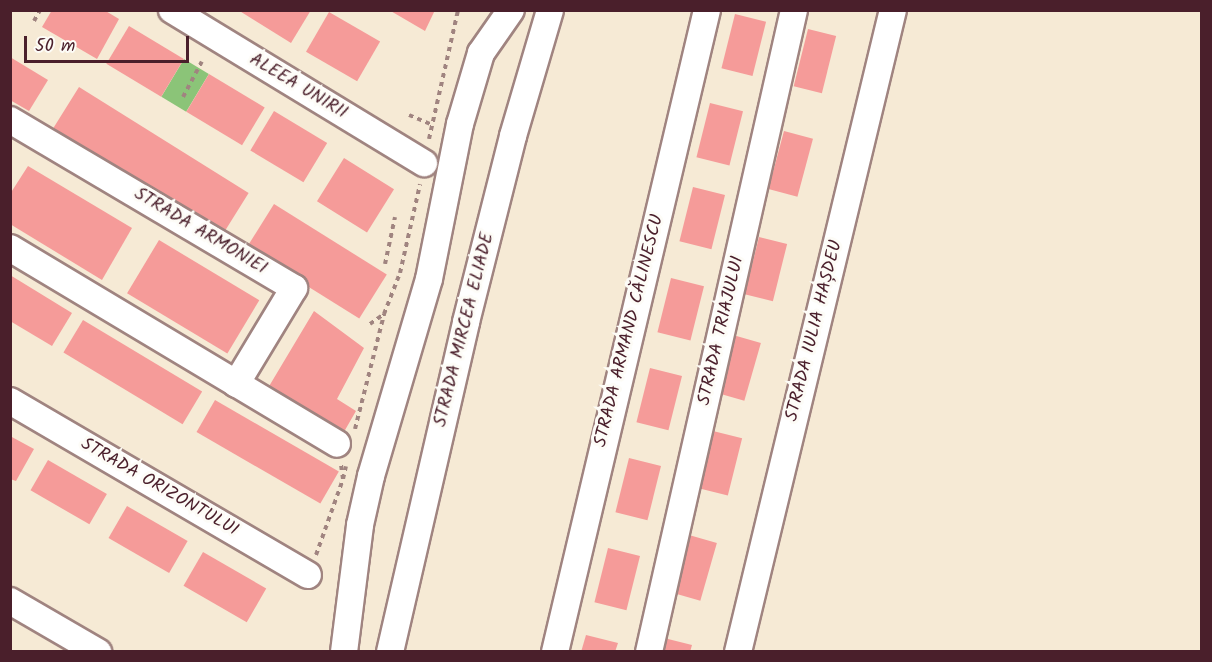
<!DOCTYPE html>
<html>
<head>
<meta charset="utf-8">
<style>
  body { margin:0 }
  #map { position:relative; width:1212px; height:662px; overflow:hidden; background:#f6ead5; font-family:Kalam,sans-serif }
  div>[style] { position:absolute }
  .green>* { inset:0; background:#8bc478; transform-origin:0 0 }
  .building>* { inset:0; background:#f59b99; transform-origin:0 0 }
  .path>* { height:4px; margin-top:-2px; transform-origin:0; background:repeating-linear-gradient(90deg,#a08480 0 4.5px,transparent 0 9px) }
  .roads { filter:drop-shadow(2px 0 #a08480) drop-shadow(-2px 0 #a08480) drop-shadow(0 2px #a08480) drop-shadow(0 -2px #a08480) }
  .minor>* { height:26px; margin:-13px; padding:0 13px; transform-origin:13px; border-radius:13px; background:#fff }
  span { translate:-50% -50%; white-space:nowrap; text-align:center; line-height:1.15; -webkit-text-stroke:6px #fdfcf7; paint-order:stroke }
  .street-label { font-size:18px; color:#4a1f2b }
  .frame { position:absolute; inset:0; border:12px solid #4a1f2b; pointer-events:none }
  .scale { position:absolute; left:24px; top:36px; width:165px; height:27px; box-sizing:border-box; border:3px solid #4a1f2b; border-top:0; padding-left:8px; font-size:18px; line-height:21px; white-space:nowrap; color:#4a1f2b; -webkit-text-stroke:4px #fdfcf7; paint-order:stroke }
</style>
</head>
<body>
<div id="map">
  <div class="green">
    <i style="left:184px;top:59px;width:29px;height:44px;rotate:31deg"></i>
  </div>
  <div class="building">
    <i style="clip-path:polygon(52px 10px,104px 10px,119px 19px,97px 59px,42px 27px)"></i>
    <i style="clip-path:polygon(238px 10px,311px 10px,291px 43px)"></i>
    <i style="clip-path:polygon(389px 10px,435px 10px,425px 31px)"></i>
    <i style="left:329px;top:12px;width:59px;height:46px;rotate:30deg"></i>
    <i style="left:735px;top:14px;width:32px;height:56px;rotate:14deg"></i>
    <i style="left:129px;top:26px;width:64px;height:44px;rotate:31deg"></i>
    <i style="left:808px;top:29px;width:29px;height:59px;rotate:14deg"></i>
    <i style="clip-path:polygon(10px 57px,48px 80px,29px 111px,10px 100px)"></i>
    <i style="left:209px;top:74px;width:65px;height:44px;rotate:31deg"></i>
    <i style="left:79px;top:87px;width:200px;height:56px;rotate:32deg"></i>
    <i style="left:710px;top:103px;width:34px;height:56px;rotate:14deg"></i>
    <i style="left:274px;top:111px;width:62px;height:46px;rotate:31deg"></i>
    <i style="left:784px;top:131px;width:30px;height:60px;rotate:15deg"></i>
    <i style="left:344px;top:158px;width:59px;height:51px;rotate:32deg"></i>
    <i style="clip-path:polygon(28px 166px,132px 228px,102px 280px,10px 224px,10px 194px)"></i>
    <i style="left:693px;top:187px;width:33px;height:56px;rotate:14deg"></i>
    <i style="left:274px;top:204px;width:133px;height:52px;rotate:32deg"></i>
    <i style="left:759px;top:237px;width:29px;height:59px;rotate:14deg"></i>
    <i style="left:159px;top:240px;width:117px;height:62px;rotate:31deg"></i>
    <i style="clip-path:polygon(10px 275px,72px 313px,52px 346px,10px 321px)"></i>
    <i style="left:671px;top:278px;width:34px;height:56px;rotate:14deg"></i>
    <i style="clip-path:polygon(314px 311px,364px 348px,337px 399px,356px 411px,337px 444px,265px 393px)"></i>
    <i style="left:83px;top:320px;width:139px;height:38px;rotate:31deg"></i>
    <i style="left:733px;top:335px;width:29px;height:60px;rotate:16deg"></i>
    <i style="left:650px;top:368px;width:33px;height:56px;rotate:14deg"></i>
    <i style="left:215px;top:400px;width:143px;height:37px;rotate:30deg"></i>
    <i style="left:713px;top:431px;width:30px;height:59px;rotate:14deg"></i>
    <i style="clip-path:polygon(10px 436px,34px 449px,16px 481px,10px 479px)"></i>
    <i style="left:629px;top:458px;width:33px;height:56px;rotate:14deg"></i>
    <i style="left:48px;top:460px;width:68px;height:35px;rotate:30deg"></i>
    <i style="left:127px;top:506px;width:70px;height:37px;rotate:30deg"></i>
    <i style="left:689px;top:535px;width:29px;height:60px;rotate:16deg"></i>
    <i style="left:608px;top:548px;width:33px;height:56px;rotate:14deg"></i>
    <i style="left:203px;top:552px;width:73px;height:39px;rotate:30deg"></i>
    <i style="clip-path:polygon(586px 635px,618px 643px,615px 652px,581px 652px)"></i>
    <i style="clip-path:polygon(664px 638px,692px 645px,690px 652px,660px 652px)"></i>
  </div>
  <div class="path">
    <i style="left:34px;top:21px;width:13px;rotate:-61deg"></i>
    <i style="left:183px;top:97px;width:40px;rotate:-62deg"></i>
    <i style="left:409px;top:115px;width:25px;rotate:23deg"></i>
    <i style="left:429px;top:139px;width:132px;rotate:-77.3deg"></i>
    <i style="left:385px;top:264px;width:48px;rotate:-78deg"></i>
    <i style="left:370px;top:324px;width:17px;rotate:-36deg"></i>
    <i style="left:384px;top:314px;width:44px;rotate:-68.7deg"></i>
    <i style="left:400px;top:273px;width:91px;rotate:-77.3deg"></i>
    <i style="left:355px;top:429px;width:119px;rotate:-75.8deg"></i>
    <i style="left:343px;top:479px;width:13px;rotate:-77deg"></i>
    <i style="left:316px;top:555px;width:81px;rotate:-70.4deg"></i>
    <i style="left:343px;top:479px;width:14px;rotate:-98deg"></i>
  </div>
  <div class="roads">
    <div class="minor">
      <i style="left:172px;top:10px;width:295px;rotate:31.3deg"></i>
      <i style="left:10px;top:120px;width:330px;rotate:30.6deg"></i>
      <i style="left:294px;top:288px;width:112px;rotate:121.1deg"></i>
      <i style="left:10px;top:248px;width:381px;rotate:30.9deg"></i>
      <i style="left:10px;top:401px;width:345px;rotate:30.3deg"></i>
      <i style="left:10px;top:601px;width:102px;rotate:30.1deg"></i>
      <i style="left:344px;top:652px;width:128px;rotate:-82.8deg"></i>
      <i style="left:360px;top:525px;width:50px;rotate:-77.3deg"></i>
      <i style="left:371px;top:476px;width:205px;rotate:-73.6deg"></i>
      <i style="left:429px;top:279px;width:158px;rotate:-78.7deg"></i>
      <i style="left:460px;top:124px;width:74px;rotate:-73.5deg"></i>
      <i style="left:481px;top:53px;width:52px;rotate:-55.1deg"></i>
      <i style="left:390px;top:652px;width:339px;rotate:-77deg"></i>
      <i style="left:466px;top:322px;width:192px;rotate:-75.8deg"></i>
      <i style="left:513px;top:136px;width:131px;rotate:-73.6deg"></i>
      <i style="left:555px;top:652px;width:660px;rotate:-76.68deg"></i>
      <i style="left:649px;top:652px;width:658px;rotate:-77.27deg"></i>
      <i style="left:738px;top:652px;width:660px;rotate:-76.43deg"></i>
    </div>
  </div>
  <div class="street-label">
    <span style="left:298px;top:87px;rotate:31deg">ALEEA UNIRII</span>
    <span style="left:200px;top:232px;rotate:31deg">STRADA ARMONIEI</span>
    <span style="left:465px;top:330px;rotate:-76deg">STRADA MIRCEA ELIADE</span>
    <span style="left:630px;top:331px;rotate:-76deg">STRADA ARMAND CĂLINESCU</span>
    <span style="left:722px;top:331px;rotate:-77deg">STRADA TRIAJULUI</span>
    <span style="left:815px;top:331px;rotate:-76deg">STRADA IULIA HAȘDEU</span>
    <span style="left:159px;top:488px;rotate:30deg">STRADA ORIZONTULUI</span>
  </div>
  <div class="frame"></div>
  <div class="scale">50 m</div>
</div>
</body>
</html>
